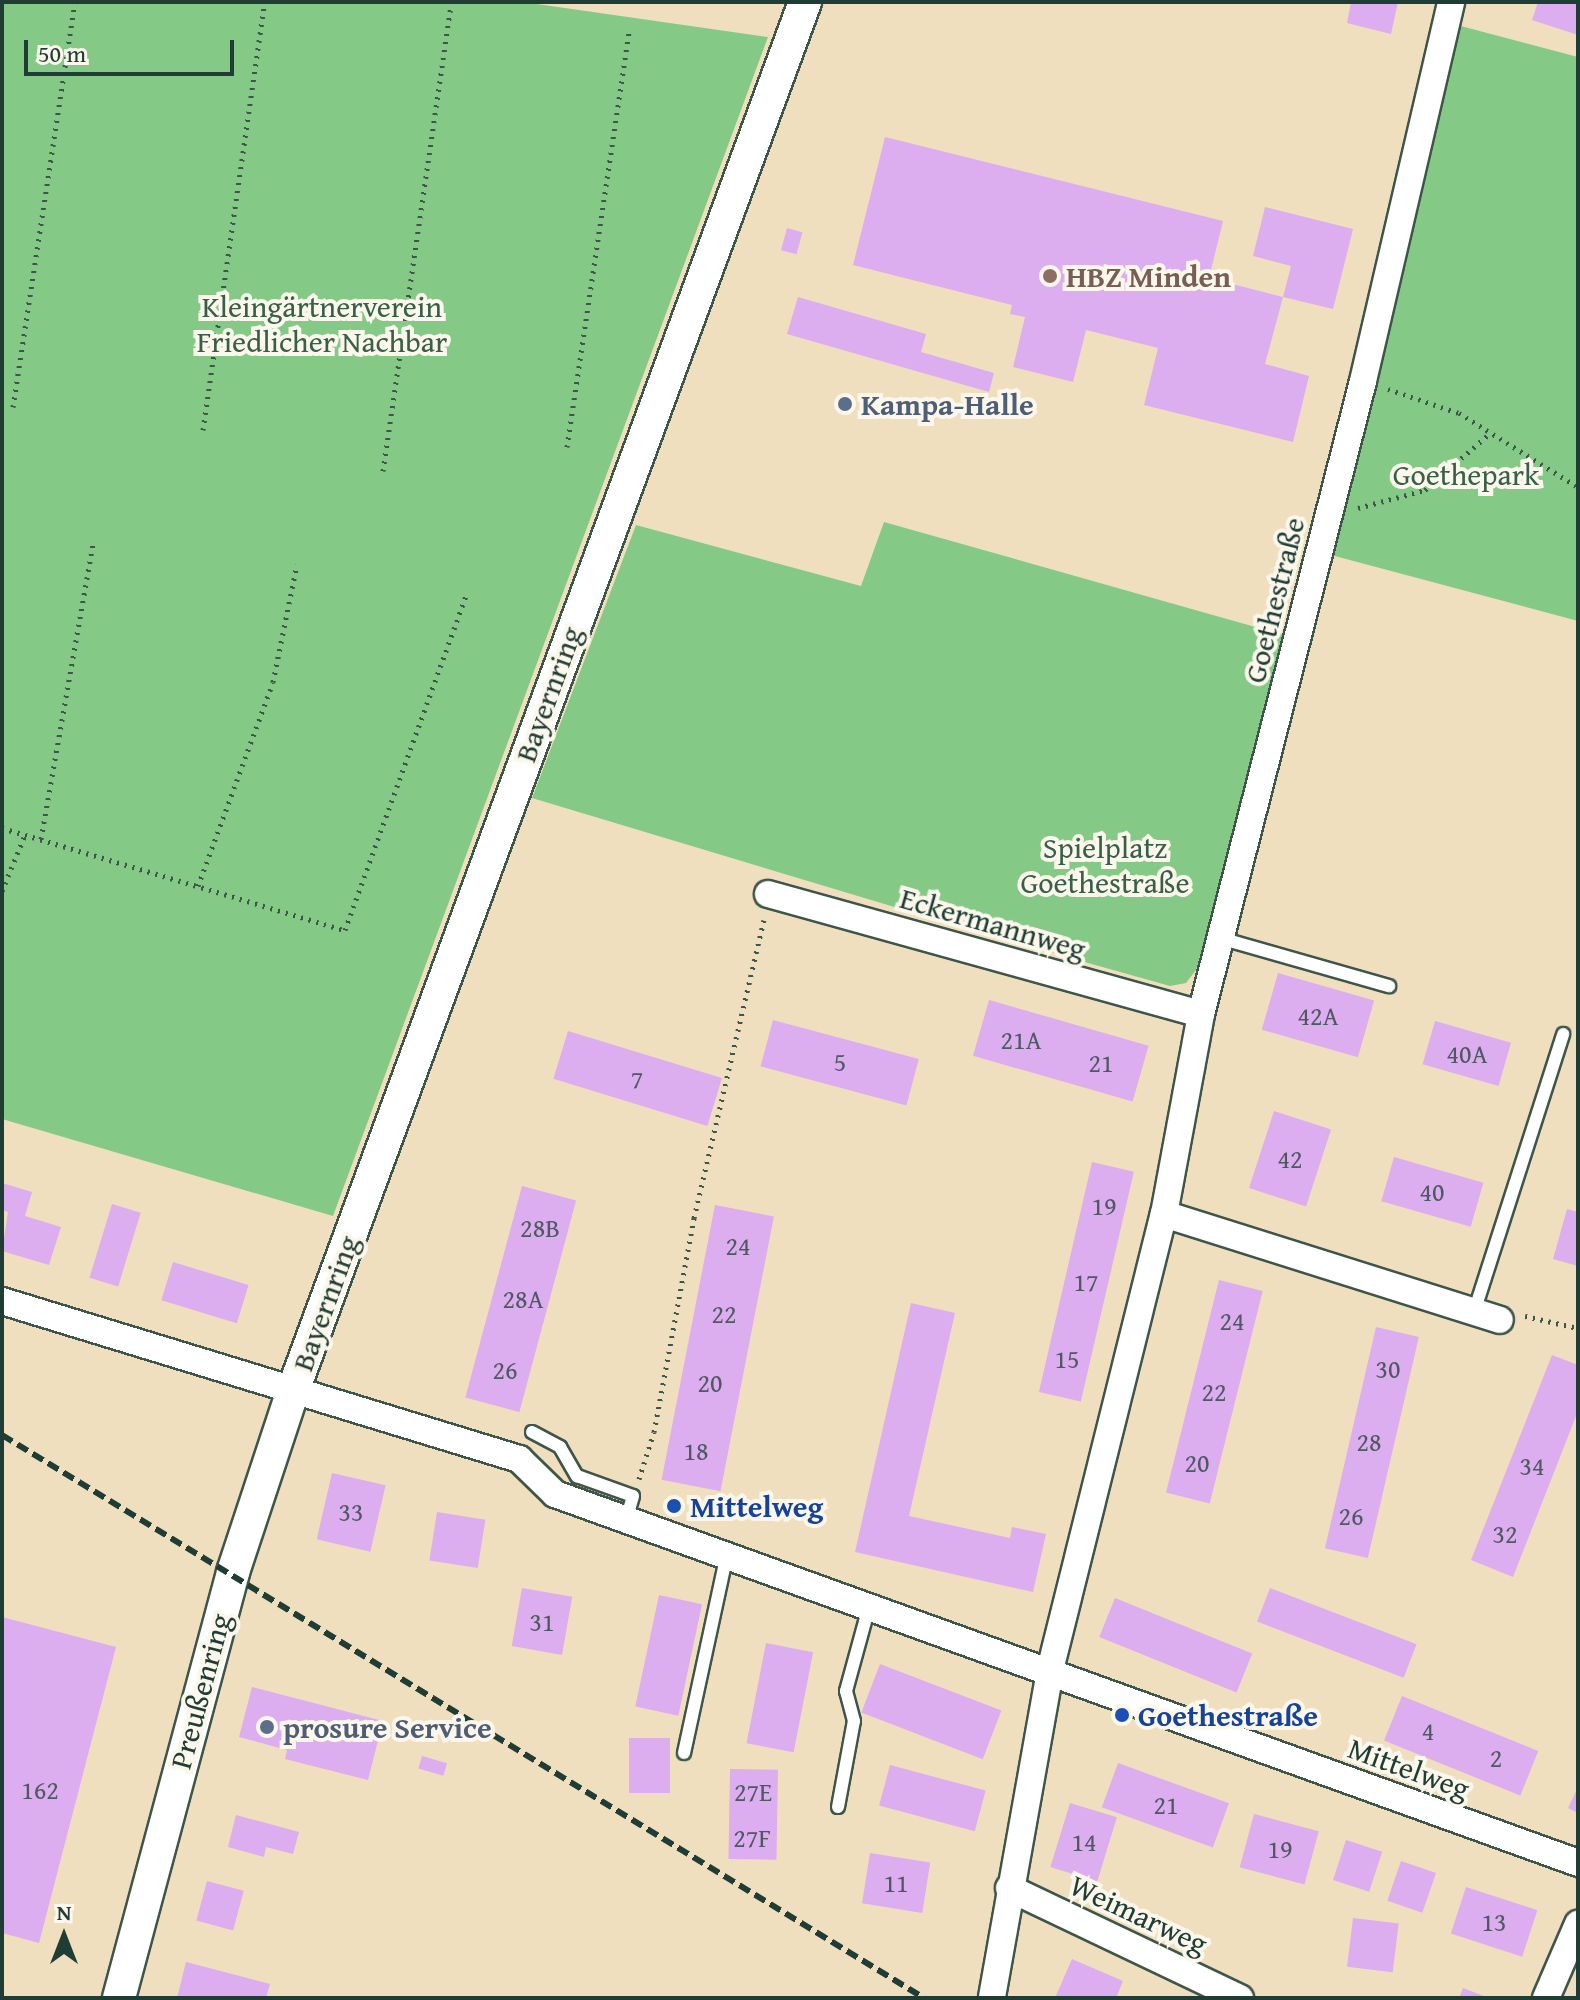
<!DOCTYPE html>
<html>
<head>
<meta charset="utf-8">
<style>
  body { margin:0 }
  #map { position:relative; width:1580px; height:2000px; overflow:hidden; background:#f0dfbe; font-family:"Gentium Book Plus",serif }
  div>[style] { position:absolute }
  .green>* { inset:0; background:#84ca86 }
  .building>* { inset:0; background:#dcadef; transform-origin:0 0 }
  .path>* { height:5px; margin-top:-2.5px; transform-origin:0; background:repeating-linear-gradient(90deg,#3e5549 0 2px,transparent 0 8px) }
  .roads { filter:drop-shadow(2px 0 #3e5549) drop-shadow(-2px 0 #3e5549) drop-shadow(0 2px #3e5549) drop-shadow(0 -2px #3e5549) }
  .service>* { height:12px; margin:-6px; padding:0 6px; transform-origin:6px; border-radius:6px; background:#fff }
  .minor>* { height:26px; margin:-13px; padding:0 13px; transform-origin:13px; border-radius:13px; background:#fff }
  .tertiary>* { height:32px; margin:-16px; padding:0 16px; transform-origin:16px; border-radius:16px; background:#fff }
  .rail>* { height:6px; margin-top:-3px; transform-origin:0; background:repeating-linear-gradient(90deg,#1f3d34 0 12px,transparent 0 18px) }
  .dots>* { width:22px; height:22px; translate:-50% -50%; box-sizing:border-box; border:4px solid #fbf7ec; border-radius:50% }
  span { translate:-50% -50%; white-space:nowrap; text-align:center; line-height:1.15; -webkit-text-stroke:8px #fbf7ec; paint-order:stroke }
  .number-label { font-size:26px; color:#4e5963 }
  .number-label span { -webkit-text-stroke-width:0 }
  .education-label { font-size:30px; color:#785e54; font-weight:700 }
  .left { translate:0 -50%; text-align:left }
  .park-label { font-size:30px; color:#386048 }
  .service-label { font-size:30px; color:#4e5e75; font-weight:700 }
  .street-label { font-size:30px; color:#1f3d34 }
  .transit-label { font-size:30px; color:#164399; font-weight:700 }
  .frame { position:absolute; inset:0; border:4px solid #1f3d34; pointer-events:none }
  .north { position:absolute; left:24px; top:1896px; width:80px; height:80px; -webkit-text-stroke:6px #fbf7ec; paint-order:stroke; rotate:0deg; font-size:22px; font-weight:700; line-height:32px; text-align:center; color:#1f3d34 }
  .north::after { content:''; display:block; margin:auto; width:28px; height:36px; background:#1f3d34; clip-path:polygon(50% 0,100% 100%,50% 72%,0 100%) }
  .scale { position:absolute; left:24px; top:40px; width:210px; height:36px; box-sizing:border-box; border:4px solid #1f3d34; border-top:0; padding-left:10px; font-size:24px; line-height:28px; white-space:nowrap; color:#1f3d34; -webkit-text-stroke:6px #fbf7ec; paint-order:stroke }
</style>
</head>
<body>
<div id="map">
  <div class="green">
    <i style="clip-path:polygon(2px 2px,523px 2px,768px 37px,333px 1216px,2px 1119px)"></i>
    <i style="clip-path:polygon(1457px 25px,1578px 57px,1578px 621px,1331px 555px)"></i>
    <i style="clip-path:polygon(884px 522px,1291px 637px,1196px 970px,1186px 983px,1170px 986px,981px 933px,532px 798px,636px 525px,861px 586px)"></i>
  </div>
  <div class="building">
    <i style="clip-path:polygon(1351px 2px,1398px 2px,1391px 34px,1347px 23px)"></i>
    <i style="clip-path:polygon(1538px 2px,1578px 2px,1578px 35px,1532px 20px)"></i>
    <i style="clip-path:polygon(885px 137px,1223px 221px,1209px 278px,1283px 297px,1265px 364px,1309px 376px,1293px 442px,1144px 405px,1158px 348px,1086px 330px,1073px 382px,1013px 367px,1025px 317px,1010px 314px,1012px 305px,853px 265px)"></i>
    <i style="clip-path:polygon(1265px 207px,1353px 229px,1333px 309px,1283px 297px,1291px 266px,1253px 256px)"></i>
    <i style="left:787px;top:228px;width:16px;height:23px;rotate:15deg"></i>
    <i style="clip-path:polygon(798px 297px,926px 334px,921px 352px,994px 373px,989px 392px,787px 334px)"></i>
    <i style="left:1278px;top:973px;width:100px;height:59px;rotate:16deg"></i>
    <i style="left:989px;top:1000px;width:166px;height:58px;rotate:16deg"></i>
    <i style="left:773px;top:1020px;width:151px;height:48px;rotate:15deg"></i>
    <i style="left:1435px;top:1021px;width:79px;height:45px;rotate:16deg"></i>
    <i style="left:568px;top:1031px;width:161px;height:50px;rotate:17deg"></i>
    <i style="left:1274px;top:1111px;width:60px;height:81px;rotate:18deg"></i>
    <i style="left:1394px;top:1157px;width:93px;height:46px;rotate:16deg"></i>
    <i style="left:1092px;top:1162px;width:43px;height:236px;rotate:13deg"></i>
    <i style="clip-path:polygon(2px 1183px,32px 1192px,25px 1216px,61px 1227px,49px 1265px,2px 1251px,8px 1212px,2px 1210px)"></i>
    <i style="left:522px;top:1186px;width:56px;height:219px;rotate:15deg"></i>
    <i style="left:112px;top:1204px;width:30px;height:77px;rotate:17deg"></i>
    <i style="left:715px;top:1205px;width:60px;height:280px;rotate:11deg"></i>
    <i style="clip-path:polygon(1567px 1209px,1578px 1212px,1578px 1266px,1553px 1259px)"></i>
    <i style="left:173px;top:1262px;width:79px;height:40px;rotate:17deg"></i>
    <i style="left:1219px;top:1280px;width:45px;height:219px;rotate:14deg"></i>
    <i style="clip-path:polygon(911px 1303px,955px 1313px,909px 1516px,1010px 1538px,1012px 1527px,1046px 1534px,1033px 1592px,855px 1552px)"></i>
    <i style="left:1376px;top:1327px;width:44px;height:227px;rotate:13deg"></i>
    <i style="clip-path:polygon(1552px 1355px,1578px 1365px,1578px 1411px,1513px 1577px,1471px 1560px)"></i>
    <i style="left:332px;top:1473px;width:55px;height:68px;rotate:13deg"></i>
    <i style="left:437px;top:1512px;width:49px;height:49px;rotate:9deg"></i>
    <i style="left:522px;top:1588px;width:51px;height:59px;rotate:10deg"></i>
    <i style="left:1270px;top:1588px;width:157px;height:36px;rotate:21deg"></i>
    <i style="left:659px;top:1595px;width:44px;height:114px;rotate:12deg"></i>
    <i style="left:1115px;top:1598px;width:148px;height:42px;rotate:22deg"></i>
    <i style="clip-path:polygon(2px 1617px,116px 1647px,39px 1943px,2px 1933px)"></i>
    <i style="left:766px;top:1643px;width:48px;height:102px;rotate:11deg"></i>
    <i style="left:880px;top:1664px;width:130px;height:52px;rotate:21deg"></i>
    <i style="clip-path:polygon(252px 1687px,383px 1721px,368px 1780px,285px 1759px,287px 1750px,239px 1737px)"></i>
    <i style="left:1402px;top:1696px;width:147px;height:48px;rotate:22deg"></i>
    <i style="left:629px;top:1738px;width:41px;height:55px"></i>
    <i style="left:422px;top:1756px;width:26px;height:13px;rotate:16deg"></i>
    <i style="left:1118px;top:1763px;width:118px;height:47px;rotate:20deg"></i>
    <i style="left:890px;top:1765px;width:99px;height:42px;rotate:15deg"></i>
    <i style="left:730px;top:1769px;width:48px;height:90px;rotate:1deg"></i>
    <i style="clip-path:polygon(1578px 1787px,1578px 1813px,1568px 1808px)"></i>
    <i style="left:1070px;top:1803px;width:49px;height:67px;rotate:17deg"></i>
    <i style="left:1254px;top:1814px;width:67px;height:55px;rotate:15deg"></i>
    <i style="clip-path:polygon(236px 1815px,299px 1832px,293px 1854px,266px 1847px,264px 1857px,228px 1847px)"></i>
    <i style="left:1346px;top:1840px;width:38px;height:42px;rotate:18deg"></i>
    <i style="left:870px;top:1853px;width:61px;height:51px;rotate:9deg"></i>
    <i style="left:1401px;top:1861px;width:37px;height:42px;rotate:19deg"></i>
    <i style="left:207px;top:1881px;width:38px;height:41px;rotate:15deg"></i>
    <i style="left:1466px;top:1887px;width:75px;height:49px;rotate:18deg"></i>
    <i style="left:1353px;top:1918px;width:46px;height:49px;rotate:7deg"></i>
    <i style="clip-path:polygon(1072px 1959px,1123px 1981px,1116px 1998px,1055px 1998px)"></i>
    <i style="clip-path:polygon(186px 1962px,270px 1984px,266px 1998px,177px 1998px)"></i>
    <i style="clip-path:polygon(1463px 1988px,1489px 1998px,1459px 1998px)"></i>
  </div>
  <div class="path">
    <i style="left:1388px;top:389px;width:75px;rotate:18.7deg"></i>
    <i style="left:1459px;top:413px;width:140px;rotate:31.9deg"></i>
    <i style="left:13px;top:407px;width:410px;rotate:-81.3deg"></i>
    <i style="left:203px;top:430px;width:432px;rotate:-81.8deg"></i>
    <i style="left:567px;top:447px;width:420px;rotate:-81.5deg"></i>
    <i style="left:383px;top:471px;width:471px;rotate:-81.7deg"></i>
    <i style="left:1358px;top:508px;width:69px;rotate:-15deg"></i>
    <i style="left:1425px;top:490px;width:85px;rotate:-41.2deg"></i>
    <i style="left:2px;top:828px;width:358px;rotate:16.6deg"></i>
    <i style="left:345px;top:930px;width:355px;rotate:-70.1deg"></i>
    <i style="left:41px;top:839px;width:300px;rotate:-80deg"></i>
    <i style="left:198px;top:886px;width:217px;rotate:-69.8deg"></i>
    <i style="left:273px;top:682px;width:120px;rotate:-78.5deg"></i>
    <i style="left:2px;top:891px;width:61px;rotate:-67.7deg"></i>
    <i style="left:1525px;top:1316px;width:54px;rotate:12.8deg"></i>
    <i style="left:639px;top:1479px;width:49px;rotate:-72.3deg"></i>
    <i style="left:654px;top:1432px;width:218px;rotate:-79.4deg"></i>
    <i style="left:694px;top:1218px;width:306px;rotate:-76.8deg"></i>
  </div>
  <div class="roads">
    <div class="service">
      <i style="left:1220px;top:938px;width:176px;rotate:15.9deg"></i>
      <i style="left:1474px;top:1312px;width:292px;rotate:-72.2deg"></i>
      <i style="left:532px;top:1432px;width:32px;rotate:28deg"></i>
      <i style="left:560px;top:1447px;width:34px;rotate:60deg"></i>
      <i style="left:577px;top:1476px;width:59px;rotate:19.7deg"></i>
      <i style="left:633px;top:1496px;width:22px;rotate:106deg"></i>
      <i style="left:684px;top:1753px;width:199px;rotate:-77.8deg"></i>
      <i style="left:838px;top:1807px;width:87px;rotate:-79.5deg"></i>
      <i style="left:854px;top:1721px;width:31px;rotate:-105deg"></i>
      <i style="left:846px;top:1691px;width:87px;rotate:-74.7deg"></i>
    </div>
    <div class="minor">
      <i style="left:768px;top:894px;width:449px;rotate:15.5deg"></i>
      <i style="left:1164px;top:1214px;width:352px;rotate:17.5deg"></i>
      <i style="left:2px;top:1301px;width:541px;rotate:16.99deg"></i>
      <i style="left:519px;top:1459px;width:50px;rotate:44.2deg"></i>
      <i style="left:555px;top:1494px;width:1088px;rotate:19.83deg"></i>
      <i style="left:1009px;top:1888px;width:256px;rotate:25.5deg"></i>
      <i style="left:992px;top:1997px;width:332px;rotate:-79.9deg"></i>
      <i style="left:1050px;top:1670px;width:470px;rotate:-76deg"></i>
      <i style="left:1164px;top:1214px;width:203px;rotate:-79.5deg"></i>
      <i style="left:1201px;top:1014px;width:653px;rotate:-75.64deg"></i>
      <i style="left:1363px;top:381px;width:389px;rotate:-76.9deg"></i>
      <i style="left:1546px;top:1998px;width:81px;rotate:-66.6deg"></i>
    </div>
    <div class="tertiary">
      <i style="left:119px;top:1998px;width:441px;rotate:-75deg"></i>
      <i style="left:233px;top:1572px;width:194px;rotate:-71.7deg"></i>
      <i style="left:294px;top:1388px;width:1477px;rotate:-69.76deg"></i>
    </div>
  </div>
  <div class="rail">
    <i style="left:2px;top:1435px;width:1080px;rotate:31.41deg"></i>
  </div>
  <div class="dots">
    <i style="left:1050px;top:276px;background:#8d6e63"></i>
    <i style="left:845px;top:404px;background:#5c6f8a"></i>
    <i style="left:674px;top:1506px;background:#1a4fb4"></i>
    <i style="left:1122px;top:1715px;background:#1a4fb4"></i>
    <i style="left:267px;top:1727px;background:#5c6f8a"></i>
  </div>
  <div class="number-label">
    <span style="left:1318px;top:1016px">42A</span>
    <span style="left:1021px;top:1040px">21A</span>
    <span style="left:1467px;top:1054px">40A</span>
    <span style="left:840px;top:1062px">5</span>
    <span style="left:1101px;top:1063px">21</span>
    <span style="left:637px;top:1079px">7</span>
    <span style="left:1290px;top:1159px">42</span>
    <span style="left:1432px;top:1192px">40</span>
    <span style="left:1104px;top:1206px">19</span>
    <span style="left:540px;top:1228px">28B</span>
    <span style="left:738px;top:1246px">24</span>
    <span style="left:1086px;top:1282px">17</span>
    <span style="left:523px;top:1299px">28A</span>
    <span style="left:724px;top:1314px">22</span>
    <span style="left:1232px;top:1321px">24</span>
    <span style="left:1067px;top:1359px">15</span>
    <span style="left:1388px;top:1369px">30</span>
    <span style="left:505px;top:1370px">26</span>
    <span style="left:710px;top:1383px">20</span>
    <span style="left:1214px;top:1392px">22</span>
    <span style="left:1369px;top:1442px">28</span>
    <span style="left:696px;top:1451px">18</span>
    <span style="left:1197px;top:1463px">20</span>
    <span style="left:1532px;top:1466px">34</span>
    <span style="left:351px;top:1512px">33</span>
    <span style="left:1351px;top:1516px">26</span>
    <span style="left:1505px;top:1534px">32</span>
    <span style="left:542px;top:1622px">31</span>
    <span style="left:1428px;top:1731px">4</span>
    <span style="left:1496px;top:1758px">2</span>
    <span style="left:40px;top:1790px">162</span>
    <span style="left:753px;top:1792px">27E</span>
    <span style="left:1166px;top:1805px">21</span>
    <span style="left:752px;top:1838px">27F</span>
    <span style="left:1084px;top:1842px">14</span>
    <span style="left:1280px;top:1849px">19</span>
    <span style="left:896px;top:1883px">11</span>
    <span style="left:1494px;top:1922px">13</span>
  </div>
  <div class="education-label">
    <span class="left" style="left:1066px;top:276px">HBZ Minden</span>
  </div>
  <div class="park-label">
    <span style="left:322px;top:323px">Kleingärtnerverein<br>Friedlicher Nachbar</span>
    <span style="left:1466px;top:474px">Goethepark</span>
    <span style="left:1105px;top:864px">Spielplatz<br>Goethestraße</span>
  </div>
  <div class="service-label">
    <span class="left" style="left:861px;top:404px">Kampa-Halle</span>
    <span class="left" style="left:283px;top:1727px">prosure Service</span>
  </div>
  <div class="street-label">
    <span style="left:1274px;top:600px;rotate:-76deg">Goethestraße</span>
    <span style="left:548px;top:694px;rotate:-70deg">Bayernring</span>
    <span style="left:993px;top:923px;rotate:16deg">Eckermannweg</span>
    <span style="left:325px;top:1303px;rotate:-70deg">Bayernring</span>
    <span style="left:200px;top:1691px;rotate:-75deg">Preußenring</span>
    <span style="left:1409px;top:1768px;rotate:20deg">Mittelweg</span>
    <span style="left:1139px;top:1914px;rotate:25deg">Weimarweg</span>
  </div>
  <div class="transit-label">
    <span class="left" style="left:690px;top:1506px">Mittelweg</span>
    <span class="left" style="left:1138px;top:1715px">Goethestraße</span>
  </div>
  <div class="frame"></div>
  <div class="north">N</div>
  <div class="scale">50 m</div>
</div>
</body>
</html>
